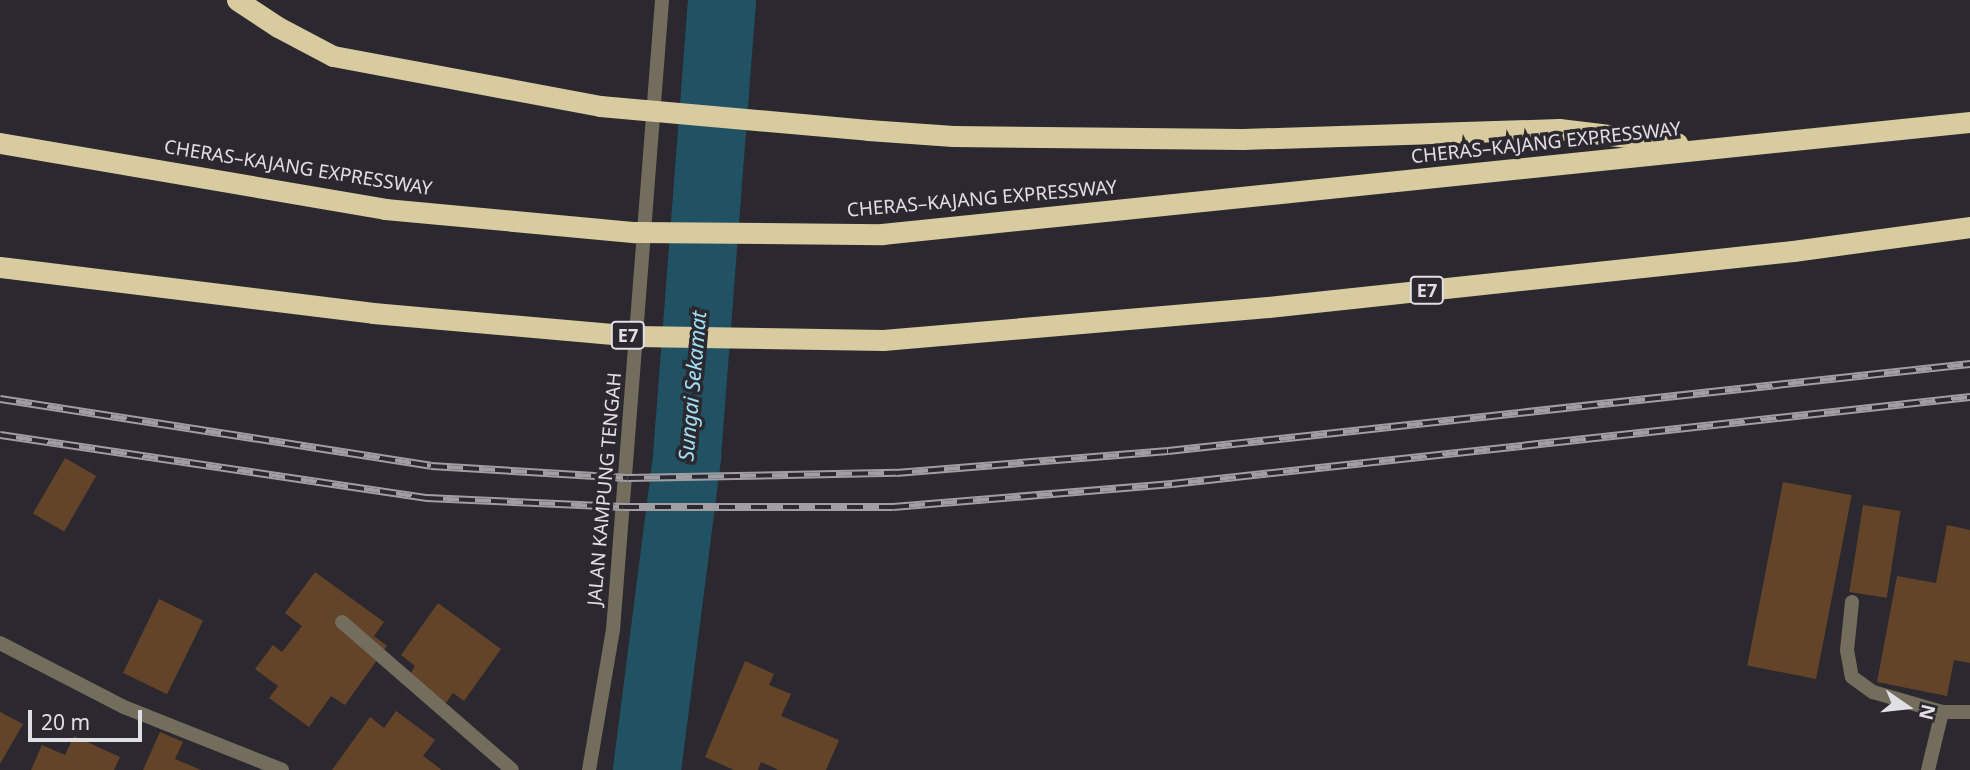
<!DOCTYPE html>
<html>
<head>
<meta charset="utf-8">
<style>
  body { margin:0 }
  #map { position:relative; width:1970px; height:770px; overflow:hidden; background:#2b292f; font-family:"Noto Sans",sans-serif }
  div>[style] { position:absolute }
  .river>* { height:68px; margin:-34px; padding:0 34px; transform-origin:34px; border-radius:34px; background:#205263 }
  .building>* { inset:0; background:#634428; transform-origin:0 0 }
  .street>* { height:14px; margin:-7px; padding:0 7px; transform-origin:7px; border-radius:7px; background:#726d5c }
  .highway>* { height:21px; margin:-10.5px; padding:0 10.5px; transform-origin:10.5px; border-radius:10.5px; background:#d7cb9f }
  .rail>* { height:8px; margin-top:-4px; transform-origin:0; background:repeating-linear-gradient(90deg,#2b292f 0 16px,#a09ea3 0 32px); box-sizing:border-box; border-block:2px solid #a09ea3 }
  .highway-bridge>* { height:21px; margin:-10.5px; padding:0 10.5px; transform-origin:10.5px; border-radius:10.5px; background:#d7cb9f }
  span { translate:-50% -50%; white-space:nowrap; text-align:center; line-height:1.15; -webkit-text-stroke:7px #2b292f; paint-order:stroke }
  .shield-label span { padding:2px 5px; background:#2b292f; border:2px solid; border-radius:5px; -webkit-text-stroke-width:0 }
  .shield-label { font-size:18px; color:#e0dfe3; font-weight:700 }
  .street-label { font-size:19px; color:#e0dfe3 }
  .water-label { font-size:21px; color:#a0e0f7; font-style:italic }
  .north { position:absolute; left:1872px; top:672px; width:70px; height:70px; -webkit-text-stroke:5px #2b292f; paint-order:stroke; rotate:104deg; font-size:19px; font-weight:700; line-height:28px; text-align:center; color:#e0dfe3 }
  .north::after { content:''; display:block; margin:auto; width:24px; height:32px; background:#e0dfe3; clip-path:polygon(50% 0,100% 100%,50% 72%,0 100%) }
  .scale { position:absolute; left:28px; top:710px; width:114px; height:32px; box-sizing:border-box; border:4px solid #e0dfe3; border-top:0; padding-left:9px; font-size:21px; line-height:24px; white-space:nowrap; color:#e0dfe3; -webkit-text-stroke:5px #2b292f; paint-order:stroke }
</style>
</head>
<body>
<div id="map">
  <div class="river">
    <i style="left:647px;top:770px;width:317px;rotate:-82.7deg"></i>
    <i style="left:687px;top:456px;width:457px;rotate:-85.6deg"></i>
  </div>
  <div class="building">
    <i style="left:65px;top:458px;width:36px;height:64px;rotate:30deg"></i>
    <i style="left:1783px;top:482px;width:70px;height:187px;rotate:11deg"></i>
    <i style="left:1863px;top:505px;width:38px;height:88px;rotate:9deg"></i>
    <i style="clip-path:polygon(1947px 525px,1970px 530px,1970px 663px,1954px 660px,1947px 696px,1877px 682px,1897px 576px,1936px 583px)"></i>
    <i style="clip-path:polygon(315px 572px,384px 622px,374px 636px,387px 646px,345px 705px,331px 696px,309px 727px,269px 698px,278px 686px,255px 669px,273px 645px,282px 652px,302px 626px,285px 613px)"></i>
    <i style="left:159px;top:599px;width:49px;height:82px;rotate:26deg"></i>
    <i style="clip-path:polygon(438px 603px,501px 649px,464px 701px,453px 693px,446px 703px,409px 676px,415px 666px,401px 655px)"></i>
    <i style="clip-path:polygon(745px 661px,774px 674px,769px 685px,791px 694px,781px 716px,839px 740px,826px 770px,779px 770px,761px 762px,758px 770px,734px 770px,705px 757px)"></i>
    <i style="clip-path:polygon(396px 711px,435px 740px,423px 756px,442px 770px,332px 770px,370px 717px,384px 728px)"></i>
    <i style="clip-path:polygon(0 712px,23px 724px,0 764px)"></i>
    <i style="clip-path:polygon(160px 732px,183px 742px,175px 759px,201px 770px,143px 770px)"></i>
    <i style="clip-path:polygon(74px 736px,120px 757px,114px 770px,31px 770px,42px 745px,65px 755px)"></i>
  </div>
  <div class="street">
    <i style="left:1852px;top:602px;width:48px;rotate:95.9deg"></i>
    <i style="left:1847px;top:650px;width:27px;rotate:80deg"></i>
    <i style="left:1852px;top:677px;width:26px;rotate:36deg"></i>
    <i style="left:1873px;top:692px;width:72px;rotate:16.2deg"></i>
    <i style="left:342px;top:622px;width:225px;rotate:41deg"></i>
    <i style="left:0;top:643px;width:140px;rotate:27.3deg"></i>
    <i style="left:124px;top:707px;width:170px;rotate:21.7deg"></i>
    <i style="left:589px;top:770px;width:142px;rotate:-80.3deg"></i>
    <i style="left:613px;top:630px;width:632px;rotate:-85.55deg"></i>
    <i style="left:1928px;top:770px;width:60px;rotate:-76.4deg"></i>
    <i style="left:1942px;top:712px;width:28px"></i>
  </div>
  <div class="highway">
    <i style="left:237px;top:0;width:49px;rotate:33.4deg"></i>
    <i style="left:278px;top:27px;width:62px;rotate:27.8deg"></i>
    <i style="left:333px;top:56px;width:272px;rotate:10.6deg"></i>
    <i style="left:868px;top:130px;width:85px;rotate:4deg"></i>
    <i style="left:953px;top:136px;width:290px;rotate:0.6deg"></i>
    <i style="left:1243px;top:139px;width:316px;rotate:-1.8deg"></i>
    <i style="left:1559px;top:129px;width:119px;rotate:6.8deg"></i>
    <i style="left:0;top:143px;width:391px;rotate:9.7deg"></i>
    <i style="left:882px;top:234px;width:1094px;rotate:-5.88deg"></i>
    <i style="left:0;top:267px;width:376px;rotate:7deg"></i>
    <i style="left:883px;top:340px;width:386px;rotate:-4.9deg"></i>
    <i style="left:1268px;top:307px;width:528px;rotate:-6.09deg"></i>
    <i style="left:1793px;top:251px;width:179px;rotate:-7.7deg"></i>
  </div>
  <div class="rail">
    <i style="left:0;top:399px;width:436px;rotate:8.8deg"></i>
    <i style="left:431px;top:466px;width:197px;rotate:3.5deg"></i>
    <i style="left:628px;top:478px;width:268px;rotate:-1.1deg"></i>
    <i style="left:896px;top:473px;width:273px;rotate:-4.6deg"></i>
    <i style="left:1168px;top:451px;width:807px;rotate:-6.19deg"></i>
    <i style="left:0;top:435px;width:432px;rotate:8.4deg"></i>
    <i style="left:427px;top:498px;width:196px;rotate:2.6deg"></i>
    <i style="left:623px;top:507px;width:270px"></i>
    <i style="left:893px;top:507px;width:280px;rotate:-4.7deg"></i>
    <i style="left:1172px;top:484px;width:803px;rotate:-6.22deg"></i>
  </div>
  <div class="highway-bridge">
    <i style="left:600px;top:106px;width:269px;rotate:5.1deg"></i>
    <i style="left:385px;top:209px;width:251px;rotate:5.3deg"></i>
    <i style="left:635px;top:232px;width:247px;rotate:0.5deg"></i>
    <i style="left:373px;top:313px;width:263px;rotate:5deg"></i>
    <i style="left:635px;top:336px;width:248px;rotate:0.9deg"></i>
  </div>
  <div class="shield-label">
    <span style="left:1427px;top:290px">E7</span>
    <span style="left:628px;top:335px">E7</span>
  </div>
  <div class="street-label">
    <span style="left:1546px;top:143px;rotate:-6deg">CHERAS–KAJANG EXPRESSWAY</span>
    <span style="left:298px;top:168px;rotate:9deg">CHERAS–KAJANG EXPRESSWAY</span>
    <span style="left:982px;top:199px;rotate:-5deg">CHERAS–KAJANG EXPRESSWAY</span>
    <span style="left:605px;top:489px;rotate:-85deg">JALAN KAMPUNG TENGAH</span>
  </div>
  <div class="water-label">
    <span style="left:692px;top:386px;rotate:-85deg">Sungai Sekamat</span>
  </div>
  <div class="north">N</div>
  <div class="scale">20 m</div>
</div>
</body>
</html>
